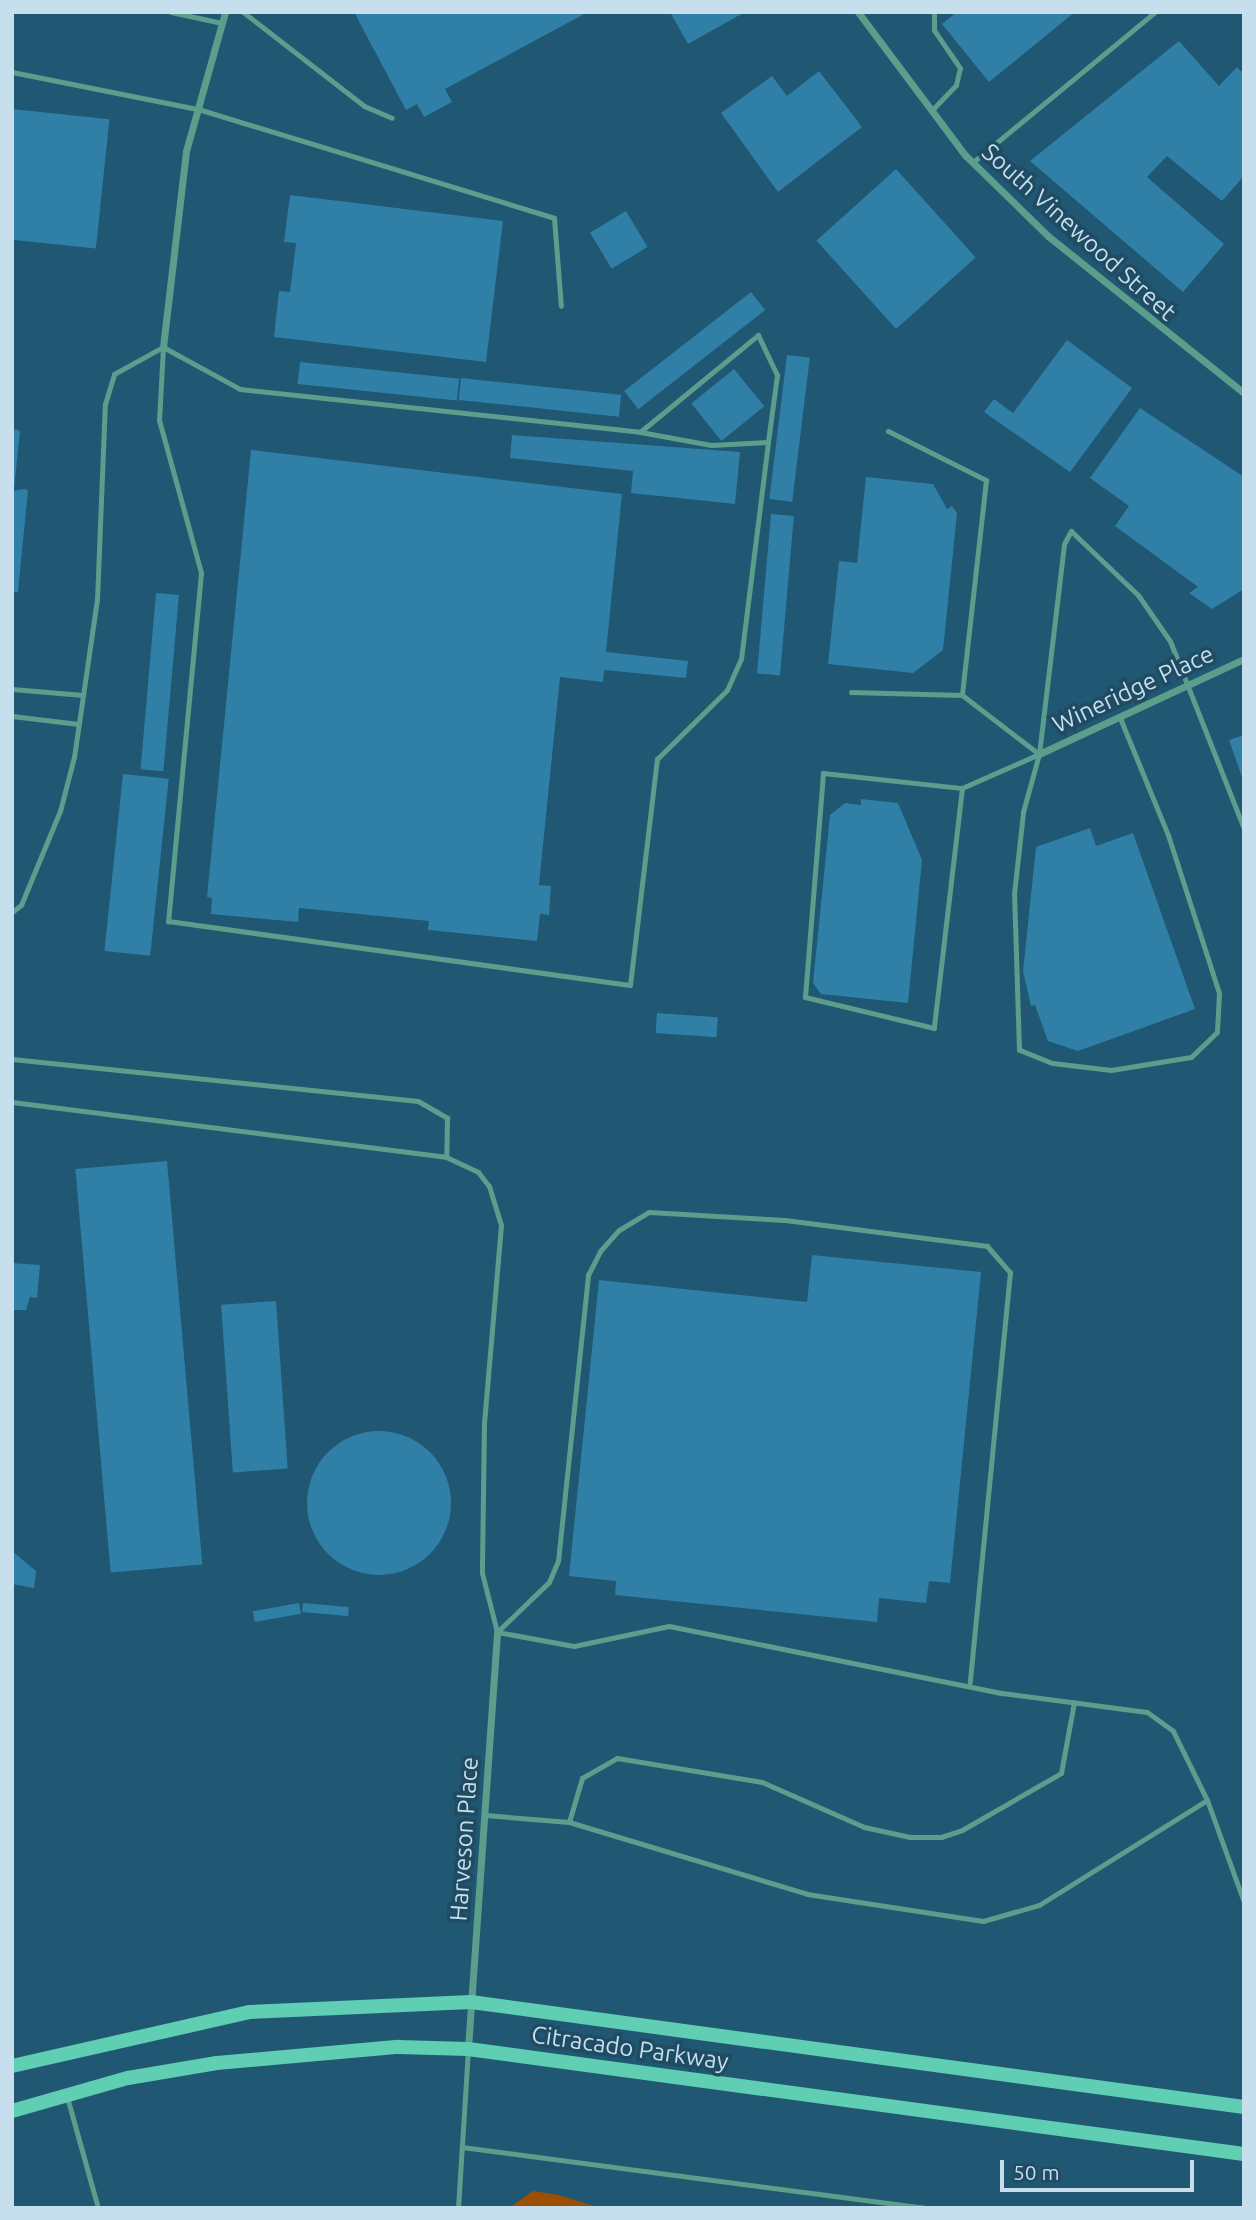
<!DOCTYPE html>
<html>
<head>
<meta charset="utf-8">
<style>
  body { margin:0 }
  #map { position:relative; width:1256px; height:2220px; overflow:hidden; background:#1f4c63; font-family:Ubuntu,sans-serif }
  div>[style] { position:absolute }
  .built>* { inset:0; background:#205773; transform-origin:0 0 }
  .green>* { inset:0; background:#9c4e02 }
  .building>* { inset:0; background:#2f7fa7; transform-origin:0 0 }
  .round { border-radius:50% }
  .service>* { height:5px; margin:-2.5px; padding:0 2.5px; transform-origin:2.5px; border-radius:2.5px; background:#5c9e8c }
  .minor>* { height:7px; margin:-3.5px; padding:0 3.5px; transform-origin:3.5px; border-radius:3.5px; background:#5c9e8c }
  .secondary>* { height:14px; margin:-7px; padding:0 7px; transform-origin:7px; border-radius:7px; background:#5fceb2 }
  span { translate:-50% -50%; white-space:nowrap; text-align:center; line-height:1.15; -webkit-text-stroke:7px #1f4c63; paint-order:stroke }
  .street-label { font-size:24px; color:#c7deec }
  .frame { position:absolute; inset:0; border:14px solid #c7deec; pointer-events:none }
  .scale { position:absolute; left:1000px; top:2160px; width:194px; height:32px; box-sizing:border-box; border:4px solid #c7deec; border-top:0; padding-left:9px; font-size:21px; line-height:24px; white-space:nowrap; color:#c7deec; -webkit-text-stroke:5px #1f4c63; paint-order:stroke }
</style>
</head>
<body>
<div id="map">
  <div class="built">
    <i style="left:12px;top:12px;width:1232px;height:2196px"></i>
  </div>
  <div class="green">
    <i style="clip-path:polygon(533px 2191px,559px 2195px,600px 2208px,509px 2208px)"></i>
  </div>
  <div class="building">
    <i style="clip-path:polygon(354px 12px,588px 12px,445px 89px,452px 102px,424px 117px,417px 104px,406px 110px)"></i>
    <i style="clip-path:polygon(670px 12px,745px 12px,688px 44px)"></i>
    <i style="clip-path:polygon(957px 12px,1075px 12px,989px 82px,942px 24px)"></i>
    <i style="clip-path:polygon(1179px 41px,1219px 86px,1237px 67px,1244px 74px,1244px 176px,1222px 201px,1167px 156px,1147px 177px,1224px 244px,1183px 292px,1030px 161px)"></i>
    <i style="clip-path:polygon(819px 71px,862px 127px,778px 192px,721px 113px,772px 76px,787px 96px)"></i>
    <i style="left:12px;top:109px;width:98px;height:130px;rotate:6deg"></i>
    <i style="left:896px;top:169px;width:119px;height:107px;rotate:48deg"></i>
    <i style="clip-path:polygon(290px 195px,503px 221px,486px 362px,274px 337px,279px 291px,290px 292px,296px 243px,284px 242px)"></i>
    <i style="left:626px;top:211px;width:42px;height:42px;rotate:59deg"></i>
    <i style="left:751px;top:292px;width:23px;height:161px;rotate:52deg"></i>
    <i style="clip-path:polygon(1067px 340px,1132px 388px,1070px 472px,984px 412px,994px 399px,1013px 413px)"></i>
    <i style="left:787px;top:355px;width:23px;height:145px;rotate:7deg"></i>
    <i style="left:300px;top:362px;width:160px;height:22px;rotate:6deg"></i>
    <i style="left:734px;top:369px;width:48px;height:55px;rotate:51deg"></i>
    <i style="left:461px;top:378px;width:161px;height:22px;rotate:6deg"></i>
    <i style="clip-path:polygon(1140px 408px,1244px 477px,1244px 589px,1212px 609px,1189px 593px,1198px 587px,1115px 526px,1129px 506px,1090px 478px)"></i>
    <i style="clip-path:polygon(16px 429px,20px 431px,14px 490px,12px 433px)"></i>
    <i style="clip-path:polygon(512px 435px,740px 452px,735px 504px,631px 493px,633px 471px,510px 458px)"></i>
    <i style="clip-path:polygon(251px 450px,622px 494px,606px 652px,688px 661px,686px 678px,604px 670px,603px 682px,560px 677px,539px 885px,551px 886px,549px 915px,540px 914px,537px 941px,428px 930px,429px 921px,299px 908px,298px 922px,211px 914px,212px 898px,207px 897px)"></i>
    <i style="clip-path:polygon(866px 477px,933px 484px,947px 509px,952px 506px,957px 513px,943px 650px,913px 673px,828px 664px,839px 561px,857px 563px)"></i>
    <i style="clip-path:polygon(24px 489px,28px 490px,18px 592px,12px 592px,12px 491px)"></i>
    <i style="left:771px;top:514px;width:23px;height:160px;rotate:5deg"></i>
    <i style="left:156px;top:593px;width:23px;height:177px;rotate:5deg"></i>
    <i style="clip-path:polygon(1244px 735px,1244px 780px,1243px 780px,1229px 740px)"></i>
    <i style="left:123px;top:774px;width:46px;height:178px;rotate:6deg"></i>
    <i style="clip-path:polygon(861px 799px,898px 803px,922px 860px,908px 1003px,821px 994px,813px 983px,830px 815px,845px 803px,861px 805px)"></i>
    <i style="clip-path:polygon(1090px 828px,1096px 846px,1133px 833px,1195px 1009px,1078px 1051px,1048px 1041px,1035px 1005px,1031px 1006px,1023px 971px,1036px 847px)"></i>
    <i style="left:657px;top:1013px;width:61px;height:20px;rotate:4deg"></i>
    <i style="left:167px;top:1161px;width:405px;height:92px;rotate:85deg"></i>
    <i style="clip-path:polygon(812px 1255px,981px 1272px,950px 1583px,929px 1581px,926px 1603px,879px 1598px,877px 1622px,615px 1595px,616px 1581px,569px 1576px,599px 1280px,807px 1302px)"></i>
    <i style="clip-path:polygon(12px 1263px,40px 1265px,37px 1298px,30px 1297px,26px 1310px,13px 1310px)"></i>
    <i style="left:276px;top:1301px;width:168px;height:55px;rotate:86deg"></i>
    <i class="round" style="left:307px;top:1431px;width:144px;height:144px"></i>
    <i style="clip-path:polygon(12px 1551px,36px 1571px,34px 1588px,12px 1584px)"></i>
    <i style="left:299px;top:1603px;width:11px;height:47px;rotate:80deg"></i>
    <i style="left:303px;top:1603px;width:46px;height:9px;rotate:5deg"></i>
  </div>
  <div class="service">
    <i style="left:171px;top:12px;width:52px;rotate:12.2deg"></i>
    <i style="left:243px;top:12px;width:153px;rotate:37.8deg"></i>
    <i style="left:364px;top:106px;width:30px;rotate:23deg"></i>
    <i style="left:12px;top:72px;width:190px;rotate:11.3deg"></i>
    <i style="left:198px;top:109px;width:372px;rotate:17deg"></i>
    <i style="left:554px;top:218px;width:88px;rotate:85.5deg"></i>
    <i style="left:931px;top:111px;width:36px;rotate:-46deg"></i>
    <i style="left:956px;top:85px;width:17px;rotate:-77deg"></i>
    <i style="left:960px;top:68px;width:46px;rotate:-124.4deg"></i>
    <i style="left:934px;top:30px;width:18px;rotate:-90deg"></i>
    <i style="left:973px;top:162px;width:236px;rotate:-39.5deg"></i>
    <i style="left:163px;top:347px;width:73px;rotate:93.1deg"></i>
    <i style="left:159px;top:420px;width:159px;rotate:74.6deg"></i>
    <i style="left:201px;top:573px;width:350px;rotate:95.4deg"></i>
    <i style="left:168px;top:921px;width:466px;rotate:7.9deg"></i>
    <i style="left:630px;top:985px;width:228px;rotate:-83.2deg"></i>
    <i style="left:657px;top:759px;width:98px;rotate:-44.6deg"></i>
    <i style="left:727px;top:690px;width:34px;rotate:-66deg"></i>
    <i style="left:741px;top:659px;width:219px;rotate:-82.9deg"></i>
    <i style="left:163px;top:347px;width:88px;rotate:28.6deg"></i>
    <i style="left:240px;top:389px;width:402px;rotate:6.1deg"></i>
    <i style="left:640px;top:432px;width:153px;rotate:-39.4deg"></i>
    <i style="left:758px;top:335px;width:44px;rotate:64.6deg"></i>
    <i style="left:777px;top:375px;width:68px;rotate:97.7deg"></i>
    <i style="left:768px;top:442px;width:57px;rotate:177deg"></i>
    <i style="left:711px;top:445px;width:72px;rotate:-169.6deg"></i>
    <i style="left:888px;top:431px;width:110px;rotate:26.6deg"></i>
    <i style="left:986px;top:480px;width:216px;rotate:96.4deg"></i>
    <i style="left:962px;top:695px;width:97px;rotate:37.5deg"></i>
    <i style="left:12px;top:689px;width:71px;rotate:4.8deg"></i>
    <i style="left:851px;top:692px;width:111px;rotate:1.5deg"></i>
    <i style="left:12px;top:716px;width:67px;rotate:6.8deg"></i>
    <i style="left:1120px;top:718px;width:126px;rotate:67.7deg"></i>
    <i style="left:1168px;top:835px;width:166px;rotate:72.1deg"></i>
    <i style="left:1219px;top:993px;width:39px;rotate:93deg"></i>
    <i style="left:1217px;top:1032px;width:36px;rotate:136deg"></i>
    <i style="left:1191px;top:1057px;width:81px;rotate:170.8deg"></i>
    <i style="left:1111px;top:1070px;width:59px;rotate:-173.2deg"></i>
    <i style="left:1052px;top:1063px;width:35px;rotate:-158deg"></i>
    <i style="left:1019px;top:1050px;width:156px;rotate:-91.8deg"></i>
    <i style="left:1014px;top:894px;width:82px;rotate:-83.7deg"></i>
    <i style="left:1023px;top:812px;width:60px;rotate:-74.6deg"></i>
    <i style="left:1039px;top:754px;width:211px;rotate:-83.2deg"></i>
    <i style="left:1064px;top:544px;width:15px;rotate:-62deg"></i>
    <i style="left:1071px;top:531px;width:93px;rotate:43.7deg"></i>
    <i style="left:1138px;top:595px;width:56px;rotate:55.2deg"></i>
    <i style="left:1170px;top:641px;width:202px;rotate:68.5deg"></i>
    <i style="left:962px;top:788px;width:242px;rotate:96.7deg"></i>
    <i style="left:934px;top:1028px;width:133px;rotate:-166.5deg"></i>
    <i style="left:805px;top:997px;width:225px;rotate:-85.4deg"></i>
    <i style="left:823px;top:773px;width:140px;rotate:6.2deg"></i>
    <i style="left:962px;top:788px;width:84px;rotate:-23.8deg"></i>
    <i style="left:12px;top:912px;width:11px;rotate:-38deg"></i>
    <i style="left:21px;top:905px;width:102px;rotate:-67.5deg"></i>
    <i style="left:60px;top:811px;width:56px;rotate:-75.5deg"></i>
    <i style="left:74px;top:757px;width:159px;rotate:-81.7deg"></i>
    <i style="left:97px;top:600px;width:196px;rotate:-87.7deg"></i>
    <i style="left:105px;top:404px;width:31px;rotate:-73deg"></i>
    <i style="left:114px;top:374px;width:56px;rotate:-28.9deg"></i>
    <i style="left:12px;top:1059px;width:408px;rotate:5.9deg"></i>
    <i style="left:418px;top:1101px;width:34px;rotate:30deg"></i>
    <i style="left:447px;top:1118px;width:39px;rotate:91deg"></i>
    <i style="left:12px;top:1102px;width:437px;rotate:7.2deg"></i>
    <i style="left:446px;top:1157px;width:35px;rotate:25deg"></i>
    <i style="left:478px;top:1172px;width:18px;rotate:52deg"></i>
    <i style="left:489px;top:1186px;width:41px;rotate:72.9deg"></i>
    <i style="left:501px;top:1225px;width:198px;rotate:94.9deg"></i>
    <i style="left:484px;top:1422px;width:151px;rotate:90.8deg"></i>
    <i style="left:482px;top:1573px;width:61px;rotate:75.7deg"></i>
    <i style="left:497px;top:1632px;width:72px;rotate:-43.9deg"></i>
    <i style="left:549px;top:1582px;width:23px;rotate:-67deg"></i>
    <i style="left:558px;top:1561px;width:288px;rotate:-84deg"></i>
    <i style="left:588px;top:1275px;width:27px;rotate:-63deg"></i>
    <i style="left:600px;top:1251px;width:28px;rotate:-48deg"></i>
    <i style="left:619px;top:1230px;width:35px;rotate:-31deg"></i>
    <i style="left:649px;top:1212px;width:136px;rotate:3.4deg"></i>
    <i style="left:785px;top:1220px;width:204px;rotate:7.3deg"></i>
    <i style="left:987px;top:1246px;width:35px;rotate:49deg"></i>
    <i style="left:1010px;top:1272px;width:413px;rotate:95.6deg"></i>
    <i style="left:497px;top:1632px;width:78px;rotate:10.3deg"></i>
    <i style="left:574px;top:1646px;width:97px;rotate:-11.9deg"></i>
    <i style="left:669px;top:1626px;width:340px;rotate:11.4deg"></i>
    <i style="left:1002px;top:1693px;width:146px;rotate:7.5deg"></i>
    <i style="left:1147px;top:1712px;width:32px;rotate:36deg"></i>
    <i style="left:1173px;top:1731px;width:77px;rotate:63.8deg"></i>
    <i style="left:1207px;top:1800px;width:109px;rotate:70.1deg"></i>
    <i style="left:485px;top:1815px;width:84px;rotate:4.8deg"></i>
    <i style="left:569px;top:1822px;width:249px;rotate:16.8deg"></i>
    <i style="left:807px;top:1894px;width:178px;rotate:8.7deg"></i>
    <i style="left:983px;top:1921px;width:58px;rotate:-15.9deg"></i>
    <i style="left:1039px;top:1905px;width:198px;rotate:-32deg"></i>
    <i style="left:569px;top:1822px;width:46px;rotate:-73.5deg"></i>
    <i style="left:582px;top:1778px;width:40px;rotate:-29.7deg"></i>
    <i style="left:617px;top:1758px;width:147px;rotate:9.4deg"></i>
    <i style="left:762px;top:1782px;width:111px;rotate:23.8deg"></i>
    <i style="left:864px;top:1827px;width:47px;rotate:12.3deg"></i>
    <i style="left:910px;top:1837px;width:31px"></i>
    <i style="left:941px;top:1837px;width:22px;rotate:-18deg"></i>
    <i style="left:962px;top:1830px;width:114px;rotate:-29.9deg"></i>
    <i style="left:1061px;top:1773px;width:72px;rotate:-79.6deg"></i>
    <i style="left:67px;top:2097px;width:115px;rotate:74.4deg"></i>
    <i style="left:462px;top:2147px;width:470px;rotate:7.5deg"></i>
    <i style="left:458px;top:2208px;width:158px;rotate:-86.4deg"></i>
  </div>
  <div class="minor">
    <i style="left:858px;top:12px;width:179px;rotate:53.2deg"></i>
    <i style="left:965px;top:155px;width:116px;rotate:44.3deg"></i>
    <i style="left:1048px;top:236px;width:251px;rotate:38.7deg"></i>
    <i style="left:163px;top:347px;width:197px;rotate:-83.3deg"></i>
    <i style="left:186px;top:151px;width:144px;rotate:-74.3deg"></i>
    <i style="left:1039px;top:754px;width:226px;rotate:-24.9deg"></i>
    <i style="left:468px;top:2048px;width:417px;rotate:-86deg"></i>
  </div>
  <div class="secondary">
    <i style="left:12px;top:2066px;width:243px;rotate:-12.8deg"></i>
    <i style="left:249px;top:2012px;width:222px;rotate:-2.6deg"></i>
    <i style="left:471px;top:2002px;width:780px;rotate:7.74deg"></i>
    <i style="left:12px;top:2111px;width:121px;rotate:-15.9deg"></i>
    <i style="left:128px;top:2078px;width:90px;rotate:-9.6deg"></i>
    <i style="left:217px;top:2063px;width:182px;rotate:-5.1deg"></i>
    <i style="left:398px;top:2047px;width:70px;rotate:1.6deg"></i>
    <i style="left:468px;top:2049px;width:783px;rotate:7.71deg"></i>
  </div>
  <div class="street-label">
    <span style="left:1079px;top:232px;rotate:42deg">South Vinewood Street</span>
    <span style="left:1133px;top:689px;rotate:-25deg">Wineridge Place</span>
    <span style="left:464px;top:1839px;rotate:-86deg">Harveson Place</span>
    <span style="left:630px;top:2048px;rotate:8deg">Citracado Parkway</span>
  </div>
  <div class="frame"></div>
  <div class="scale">50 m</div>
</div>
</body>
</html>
